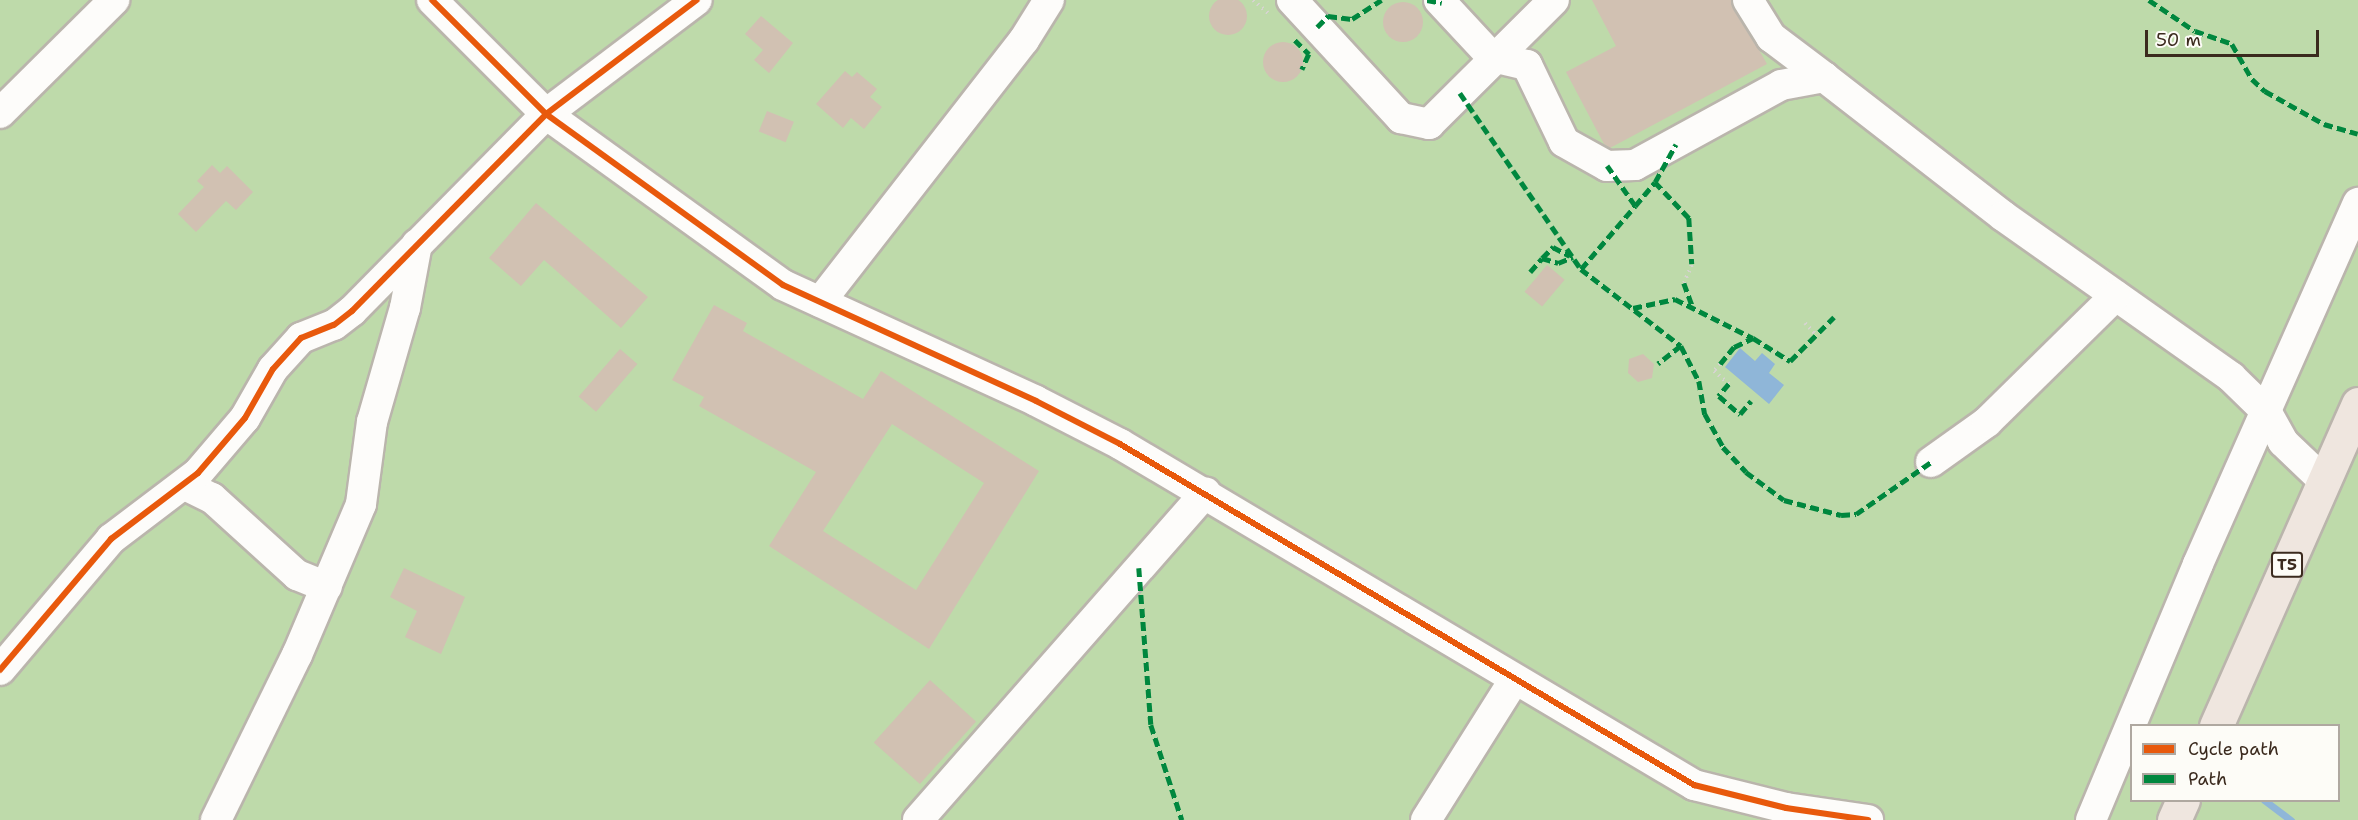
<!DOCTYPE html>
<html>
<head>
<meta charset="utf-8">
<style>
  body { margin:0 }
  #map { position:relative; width:2358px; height:820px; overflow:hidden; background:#efe9de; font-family:"Shantell Sans",sans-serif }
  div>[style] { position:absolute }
  .green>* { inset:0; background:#bedaaa }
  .water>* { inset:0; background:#8fb6d8 }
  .stream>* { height:7px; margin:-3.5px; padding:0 3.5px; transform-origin:3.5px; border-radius:3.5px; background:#8fb6d8 }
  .building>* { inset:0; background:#d1c1b2; transform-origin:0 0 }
  .round { border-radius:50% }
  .path>* { height:4px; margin-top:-2px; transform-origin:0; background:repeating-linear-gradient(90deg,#d6d4d0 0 1.5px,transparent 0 6px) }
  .roads { filter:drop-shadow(2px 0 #bab5ac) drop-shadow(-2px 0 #bab5ac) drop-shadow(0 2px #bab5ac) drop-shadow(0 -2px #bab5ac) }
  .minor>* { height:30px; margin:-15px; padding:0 15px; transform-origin:15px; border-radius:15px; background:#fdfcfa }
  .highway>* { height:33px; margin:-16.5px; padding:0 16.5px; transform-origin:16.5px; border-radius:16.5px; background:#efe6df }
  .quiet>* { height:4.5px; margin-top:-2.25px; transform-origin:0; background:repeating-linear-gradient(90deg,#00873e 0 9px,transparent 0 13.5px) }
  .cycleway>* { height:6px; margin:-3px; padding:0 3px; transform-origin:3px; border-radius:3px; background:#e8590c }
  span { translate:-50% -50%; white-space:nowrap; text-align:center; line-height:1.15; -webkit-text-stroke:4.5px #fdfcf7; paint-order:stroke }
  .shield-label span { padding:2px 4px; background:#fdfcf7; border:2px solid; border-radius:4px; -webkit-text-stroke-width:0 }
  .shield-label { font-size:16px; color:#3b2a1e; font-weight:700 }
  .legend { position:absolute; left:2130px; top:724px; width:210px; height:78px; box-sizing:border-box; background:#fdfcf7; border:2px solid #afa8a0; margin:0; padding:8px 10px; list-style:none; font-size:18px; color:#3b2a1e }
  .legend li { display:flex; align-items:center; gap:12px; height:30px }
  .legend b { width:30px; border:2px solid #afa8a0 }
  .scale { position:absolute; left:2145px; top:30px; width:174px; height:27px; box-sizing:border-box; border:3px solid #3b2a1e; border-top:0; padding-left:8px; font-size:18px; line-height:21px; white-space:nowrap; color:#3b2a1e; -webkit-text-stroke:4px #fdfcf7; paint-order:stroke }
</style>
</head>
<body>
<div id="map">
  <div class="green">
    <i style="clip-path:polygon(evenodd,0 0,2358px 0,2358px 820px,0 820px,0 0,2132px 726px,2338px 726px,2338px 800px,2132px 800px,2132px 726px)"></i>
  </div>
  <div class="water">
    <i style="clip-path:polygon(1740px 348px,1755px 361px,1762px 353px,1775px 364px,1769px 373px,1784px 385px,1769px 404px,1725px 367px)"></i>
  </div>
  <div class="stream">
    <i style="left:2264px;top:800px;width:34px;rotate:37deg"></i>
  </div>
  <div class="building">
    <i class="round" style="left:1209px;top:-3px;width:38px;height:38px"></i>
    <i style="clip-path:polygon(1592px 0,1731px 0,1767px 64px,1610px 148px,1604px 144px,1566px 72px,1616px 46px)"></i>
    <i class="round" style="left:1383px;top:2px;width:40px;height:40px"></i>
    <i style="clip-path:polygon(761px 16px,793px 43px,769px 73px,754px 60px,763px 50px,745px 34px)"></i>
    <i class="round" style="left:1263px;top:42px;width:40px;height:40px"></i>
    <i style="clip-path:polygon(845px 71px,852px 77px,857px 72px,877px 89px,870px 97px,882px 107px,864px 129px,851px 118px,843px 128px,816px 104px)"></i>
    <i style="left:767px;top:111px;width:29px;height:22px;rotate:22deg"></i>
    <i style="clip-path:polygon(212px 165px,220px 173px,227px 166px,253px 192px,236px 210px,226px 201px,196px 232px,178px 214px,204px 187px,197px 181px)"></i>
    <i style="clip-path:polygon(536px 203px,648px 297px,621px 328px,544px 260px,521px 286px,489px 258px)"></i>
    <i style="left:1547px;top:265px;width:23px;height:35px;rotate:40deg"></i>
    <i style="clip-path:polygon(evenodd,714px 305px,747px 323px,743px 331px,863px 399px,881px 371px,1039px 471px,929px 649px,769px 546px,816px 472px,699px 406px,704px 397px,672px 380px,714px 305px,892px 424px,984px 483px,916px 590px,823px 531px,892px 424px)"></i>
    <i style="left:620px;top:349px;width:23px;height:63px;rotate:41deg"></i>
    <i style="clip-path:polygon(1643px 354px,1654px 364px,1652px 378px,1638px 382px,1628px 373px,1629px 359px)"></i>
    <i style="clip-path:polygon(404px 568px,465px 597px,441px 654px,405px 637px,417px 611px,390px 597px)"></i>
    <i style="left:930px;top:680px;width:62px;height:84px;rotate:42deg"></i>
  </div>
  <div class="path">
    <i style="left:1253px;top:0;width:23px;rotate:41deg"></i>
    <i style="left:1684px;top:283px;width:21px;rotate:-67deg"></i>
    <i style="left:1805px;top:323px;width:16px;rotate:47deg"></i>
    <i style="left:1720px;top:364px;width:9px;rotate:131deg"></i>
    <i style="left:1714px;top:371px;width:20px;rotate:41deg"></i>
  </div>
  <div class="roads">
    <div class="minor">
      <i style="left:432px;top:0;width:161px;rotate:45deg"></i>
      <i style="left:546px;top:114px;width:292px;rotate:35.8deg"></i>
      <i style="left:783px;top:285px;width:278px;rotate:24.6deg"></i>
      <i style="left:1036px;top:401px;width:94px;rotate:27.1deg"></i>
      <i style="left:1120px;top:444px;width:668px;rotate:30.71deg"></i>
      <i style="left:1694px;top:785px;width:95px;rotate:14deg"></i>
      <i style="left:1786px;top:808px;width:83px;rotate:8.3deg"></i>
      <i style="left:1292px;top:0;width:161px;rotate:47.3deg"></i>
      <i style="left:1401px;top:118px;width:29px;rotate:12deg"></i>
      <i style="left:1429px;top:124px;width:176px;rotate:-44.8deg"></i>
      <i style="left:1439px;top:0;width:78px;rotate:47.1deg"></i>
      <i style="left:1492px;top:57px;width:36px;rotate:13deg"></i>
      <i style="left:1527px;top:65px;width:85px;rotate:64.3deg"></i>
      <i style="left:1564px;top:142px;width:49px;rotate:29.2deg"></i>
      <i style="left:1607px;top:166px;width:28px;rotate:-2deg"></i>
      <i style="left:1635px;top:165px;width:166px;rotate:-28.7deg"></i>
      <i style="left:1781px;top:85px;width:44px;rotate:-10.5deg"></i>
      <i style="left:1824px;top:77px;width:227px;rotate:37.8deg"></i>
      <i style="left:2003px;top:216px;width:279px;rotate:35.2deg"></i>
      <i style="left:2231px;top:377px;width:49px;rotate:44.2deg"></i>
      <i style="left:2266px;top:411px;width:35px;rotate:61deg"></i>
      <i style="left:2283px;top:442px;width:57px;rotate:43.6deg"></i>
      <i style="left:1748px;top:0;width:44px;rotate:58.1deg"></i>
      <i style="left:1771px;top:37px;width:66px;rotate:37deg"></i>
      <i style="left:0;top:113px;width:161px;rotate:-44.7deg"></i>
      <i style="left:820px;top:302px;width:332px;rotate:-52.1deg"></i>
      <i style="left:1024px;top:40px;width:47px;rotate:-58deg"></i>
      <i style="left:1931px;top:462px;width:69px;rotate:-35.5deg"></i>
      <i style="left:1987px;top:422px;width:180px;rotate:-44.5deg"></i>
      <i style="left:185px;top:485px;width:30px;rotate:26deg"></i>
      <i style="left:212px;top:498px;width:115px;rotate:42.2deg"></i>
      <i style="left:297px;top:575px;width:32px;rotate:22deg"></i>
      <i style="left:0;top:670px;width:172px;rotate:-49.7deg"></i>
      <i style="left:111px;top:539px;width:109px;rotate:-37.2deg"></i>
      <i style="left:198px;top:473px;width:72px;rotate:-49.5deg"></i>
      <i style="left:245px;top:418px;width:56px;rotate:-60.3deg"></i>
      <i style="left:273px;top:369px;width:42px;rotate:-47.9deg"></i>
      <i style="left:301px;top:338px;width:35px;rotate:-22deg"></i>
      <i style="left:334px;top:325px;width:23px;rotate:-38deg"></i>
      <i style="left:352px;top:311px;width:276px;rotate:-45.4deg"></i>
      <i style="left:546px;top:114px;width:189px;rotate:-37.1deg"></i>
      <i style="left:216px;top:820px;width:184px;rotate:-63.9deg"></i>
      <i style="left:297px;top:655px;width:164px;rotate:-67deg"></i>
      <i style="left:361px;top:504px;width:83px;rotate:-82.4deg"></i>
      <i style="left:372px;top:422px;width:119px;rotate:-73.9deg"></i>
      <i style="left:405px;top:308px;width:65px;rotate:-79.4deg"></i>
      <i style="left:918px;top:820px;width:436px;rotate:-48.7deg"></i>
      <i style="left:1426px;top:820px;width:165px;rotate:-57.8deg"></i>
      <i style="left:2091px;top:820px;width:277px;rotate:-67.3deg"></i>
      <i style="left:2198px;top:564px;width:395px;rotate:-66.1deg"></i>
    </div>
    <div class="highway">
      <i style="left:2216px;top:726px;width:352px;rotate:-66.2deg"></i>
      <i style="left:2174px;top:820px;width:22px;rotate:-66deg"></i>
    </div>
  </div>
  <div class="quiet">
    <i style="left:1427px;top:0;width:15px;rotate:11deg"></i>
    <i style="left:2149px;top:0;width:55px;rotate:34deg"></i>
    <i style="left:2195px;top:31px;width:39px;rotate:19deg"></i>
    <i style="left:2232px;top:44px;width:40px;rotate:60.3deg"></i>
    <i style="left:2252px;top:79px;width:18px;rotate:43deg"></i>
    <i style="left:2265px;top:91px;width:68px;rotate:29.2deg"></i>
    <i style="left:2324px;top:124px;width:35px;rotate:16deg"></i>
    <i style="left:1317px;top:27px;width:16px;rotate:-45deg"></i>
    <i style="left:1328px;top:16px;width:24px;rotate:7deg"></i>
    <i style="left:1352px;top:19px;width:35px;rotate:-33deg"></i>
    <i style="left:1295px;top:40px;width:20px;rotate:45deg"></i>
    <i style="left:1309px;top:54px;width:17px;rotate:114deg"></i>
    <i style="left:1460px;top:93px;width:214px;rotate:55.5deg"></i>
    <i style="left:1581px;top:269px;width:126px;rotate:37.6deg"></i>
    <i style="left:1681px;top:346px;width:29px;rotate:142deg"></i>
    <i style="left:1655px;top:182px;width:50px;rotate:46.6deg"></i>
    <i style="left:1689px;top:218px;width:46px;rotate:86.3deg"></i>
    <i style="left:1635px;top:206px;width:31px;rotate:-50deg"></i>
    <i style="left:1655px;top:182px;width:43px;rotate:-61.1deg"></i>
    <i style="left:1542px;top:258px;width:16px;rotate:-45deg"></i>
    <i style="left:1553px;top:247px;width:19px;rotate:28deg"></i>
    <i style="left:1581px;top:269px;width:83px;rotate:-49.4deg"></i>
    <i style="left:1635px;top:206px;width:49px;rotate:-125deg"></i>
    <i style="left:1530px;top:272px;width:18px;rotate:-49deg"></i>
    <i style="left:1542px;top:258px;width:17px;rotate:17deg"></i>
    <i style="left:1558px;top:263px;width:16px;rotate:-22deg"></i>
    <i style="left:1684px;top:283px;width:27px;rotate:70deg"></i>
    <i style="left:1633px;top:308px;width:43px;rotate:-12.1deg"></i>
    <i style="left:1675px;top:299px;width:87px;rotate:26.6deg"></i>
    <i style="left:1681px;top:346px;width:39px;rotate:63deg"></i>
    <i style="left:1699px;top:381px;width:34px;rotate:80deg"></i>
    <i style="left:1705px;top:414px;width:38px;rotate:61deg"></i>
    <i style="left:1723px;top:447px;width:34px;rotate:47deg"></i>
    <i style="left:1746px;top:472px;width:47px;rotate:36.4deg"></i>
    <i style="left:1784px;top:500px;width:59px;rotate:14.7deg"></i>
    <i style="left:1841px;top:515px;width:15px;rotate:-4deg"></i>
    <i style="left:1856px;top:514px;width:91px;rotate:-34.7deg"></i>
    <i style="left:1720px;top:364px;width:22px;rotate:-51deg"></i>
    <i style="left:1734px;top:347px;width:21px;rotate:-25deg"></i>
    <i style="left:1753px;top:338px;width:44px;rotate:31.9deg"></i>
    <i style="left:1790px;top:361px;width:62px;rotate:-45deg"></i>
    <i style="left:1729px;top:384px;width:16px;rotate:130deg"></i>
    <i style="left:1719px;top:396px;width:28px;rotate:41deg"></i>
    <i style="left:1740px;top:414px;width:17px;rotate:-50deg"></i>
    <i style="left:1139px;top:568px;width:157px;rotate:85.6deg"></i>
    <i style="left:1151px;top:725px;width:100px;rotate:71.9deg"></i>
  </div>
  <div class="cycleway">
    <i style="left:432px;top:0;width:161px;rotate:45deg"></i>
    <i style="left:546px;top:114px;width:292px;rotate:35.8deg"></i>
    <i style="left:783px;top:285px;width:278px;rotate:24.6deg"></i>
    <i style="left:1036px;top:401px;width:94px;rotate:27.1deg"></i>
    <i style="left:1120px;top:444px;width:668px;rotate:30.71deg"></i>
    <i style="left:1694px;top:785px;width:95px;rotate:14deg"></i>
    <i style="left:1786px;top:808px;width:83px;rotate:8.3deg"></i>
    <i style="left:0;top:670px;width:172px;rotate:-49.7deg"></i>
    <i style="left:111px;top:539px;width:109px;rotate:-37.2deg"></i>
    <i style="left:198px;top:473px;width:72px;rotate:-49.5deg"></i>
    <i style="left:245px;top:418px;width:56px;rotate:-60.3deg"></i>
    <i style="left:273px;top:369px;width:42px;rotate:-47.9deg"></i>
    <i style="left:301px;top:338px;width:35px;rotate:-22deg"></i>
    <i style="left:334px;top:325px;width:23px;rotate:-38deg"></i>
    <i style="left:352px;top:311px;width:276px;rotate:-45.4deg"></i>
    <i style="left:546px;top:114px;width:189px;rotate:-37.1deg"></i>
  </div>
  <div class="shield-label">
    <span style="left:2287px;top:565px">T5</span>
  </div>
  <ul class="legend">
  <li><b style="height:8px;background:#e8590c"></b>Cycle path</li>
  <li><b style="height:8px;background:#00873e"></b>Path</li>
  </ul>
  <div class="scale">50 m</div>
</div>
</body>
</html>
